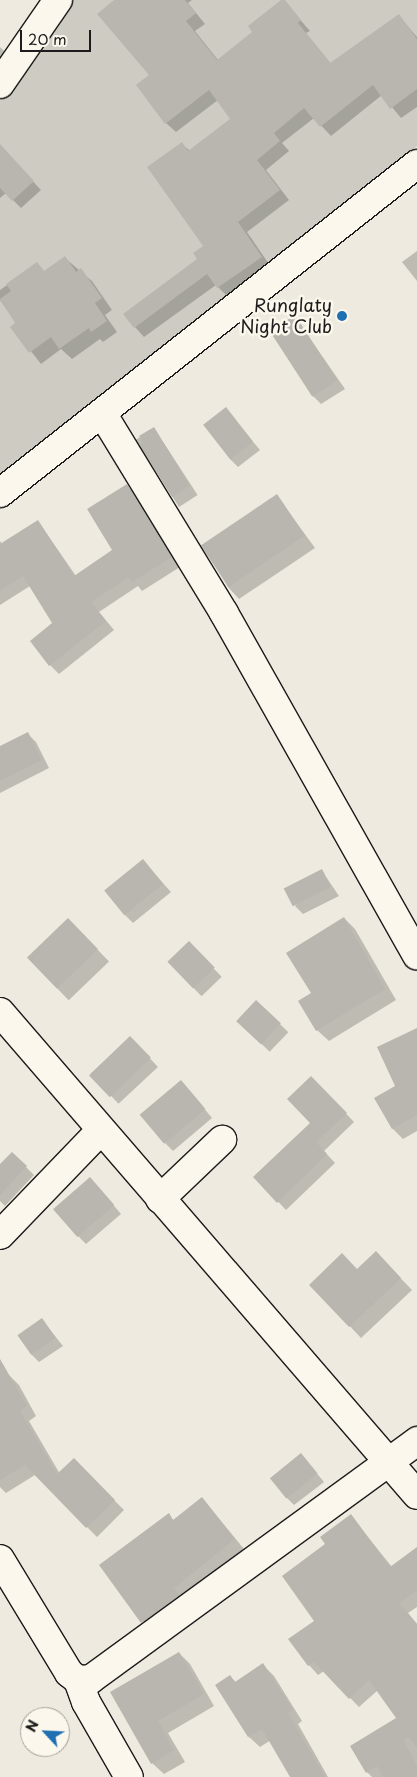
<!DOCTYPE html>
<html>
<head>
<meta charset="utf-8">
<style>
  body { margin:0 }
  #map { position:relative; width:417px; height:1777px; overflow:hidden; background:#eeeadf; font-family:"Playpen Sans",sans-serif }
  div>[style] { position:absolute }
  .green>* { inset:0; background:#ceccc2 }
  .shadow>* { inset:0; background:#0003; transform-origin:0 0 }
  .building>* { inset:0; background:#b9b6af; transform-origin:0 0 }
  .roads { filter:drop-shadow(1px 0 #1c1c1c) drop-shadow(-1px 0 #1c1c1c) drop-shadow(0 1px #1c1c1c) drop-shadow(0 -1px #1c1c1c) }
  .minor>* { height:28px; margin:-14px; padding:0 14px; transform-origin:14px; border-radius:14px; background:#fbf7ec }
  .dots>* { width:14px; height:14px; translate:-50% -50%; box-sizing:border-box; border:2px solid #fbf7ec; border-radius:50% }
  span { translate:-50% -50%; white-space:nowrap; text-align:center; line-height:1.15; -webkit-text-stroke:5px #fbf7ec; paint-order:stroke }
  .poi-label { font-size:18px; color:#1c1c1c }
  .right { translate:-100% -50%; text-align:right }
  .north { position:absolute; left:20px; top:1707px; width:50px; height:50px; box-sizing:border-box; background:#fbf7ec; border:1px solid #a29f99; border-radius:50%; rotate:295deg; font-size:14px; font-weight:700; line-height:20px; text-align:center; color:#1c1c1c }
  .north::after { content:''; display:block; margin:auto; width:18px; height:22px; background:#1f6fb2; clip-path:polygon(50% 0,100% 100%,50% 72%,0 100%) }
  .scale { position:absolute; left:20px; top:30px; width:71px; height:22px; box-sizing:border-box; border:2px solid #1c1c1c; border-top:0; padding-left:6px; font-size:15px; line-height:18px; white-space:nowrap; color:#1c1c1c; -webkit-text-stroke:4px #fbf7ec; paint-order:stroke }
</style>
</head>
<body>
<div id="map">
  <div class="green">
    <i style="clip-path:polygon(66px 0,417px 0,417px 146px,0 483px,0 101px)"></i>
  </div>
  <div class="shadow">
    <i style="clip-path:polygon(115px 0,192px 0,188px 3px,205px 24px,195px 31px,218px 60px,254px 32px,283px 0,310px 31px,306px 33px,331px 64px,399px 16px,417px 37px,417px 107px,401px 118px,382px 95px,331px 136px,314px 118px,282px 143px,289px 151px,266px 170px,289px 200px,247px 232px,271px 267px,228px 297px,216px 285px,144px 337px,135px 327px,199px 260px,205px 246px,182px 144px,190px 151px,232px 119px,218px 100px,176px 132px,166px 123px,150px 76px)"></i>
    <i style="clip-path:polygon(0 47px,6px 53px,0 58px)"></i>
    <i style="clip-path:polygon(0 146px,41px 190px,21px 208px,6px 193px,0 198px)"></i>
    <i style="clip-path:polygon(417px 251px,417px 281px,402px 262px)"></i>
    <i style="clip-path:polygon(65px 258px,92px 281px,112px 310px,105px 315px,117px 332px,103px 342px,100px 339px,72px 359px,61px 349px,41px 364px,12px 327px,17px 324px,0 300px,0 290px,37px 264px,45px 272px)"></i>
    <i style="clip-path:polygon(295px 317px,345px 389px,321px 404px,313px 396px)"></i>
    <i style="clip-path:polygon(226px 409px,260px 450px,238px 467px,230px 459px)"></i>
    <i style="left:154px;top:428px;width:80px;height:22px;rotate:57deg"></i>
    <i style="clip-path:polygon(127px 486px,136px 495px,180px 567px,142px 591px,138px 586px,99px 612px,114px 630px,59px 674px,50px 665px,54px 623px,30px 586px,0 605px,0 541px,2px 544px,38px 521px,76px 576px,114px 551px)"></i>
    <i style="clip-path:polygon(277px 496px,315px 548px,239px 599px,228px 587px,203px 545px)"></i>
    <i style="clip-path:polygon(28px 734px,36px 742px,49px 768px,0 793px,0 748px)"></i>
    <i style="clip-path:polygon(143px 861px,171px 892px,133px 923px,125px 915px)"></i>
    <i style="clip-path:polygon(322px 871px,339px 896px,303px 914px,295px 906px)"></i>
    <i style="clip-path:polygon(344px 918px,355px 929px,396px 1000px,329px 1041px,317px 1030px,313px 994px)"></i>
    <i style="left:68px;top:919px;width:59px;height:56px;rotate:46deg"></i>
    <i style="left:189px;top:943px;width:47px;height:28px;rotate:46deg"></i>
    <i style="left:256px;top:1001px;width:45px;height:27px;rotate:44deg"></i>
    <i style="clip-path:polygon(417px 1029px,417px 1131px,403px 1139px,393px 1129px,376px 1098px,397px 1086px)"></i>
    <i style="left:130px;top:1037px;width:41px;height:54px;rotate:47deg"></i>
    <i style="clip-path:polygon(311px 1077px,354px 1122px,324px 1151px,335px 1163px,286px 1210px,255px 1177px,312px 1123px)"></i>
    <i style="clip-path:polygon(189px 1090px,212px 1118px,173px 1151px,165px 1143px)"></i>
    <i style="clip-path:polygon(12px 1153px,34px 1175px,5px 1206px,0 1201px,0 1166px)"></i>
    <i style="clip-path:polygon(98px 1187px,121px 1214px,86px 1244px,78px 1236px)"></i>
    <i style="clip-path:polygon(387px 1264px,412px 1290px,361px 1338px,311px 1285px)"></i>
    <i style="clip-path:polygon(42px 1320px,63px 1346px,39px 1362px,31px 1354px)"></i>
    <i style="clip-path:polygon(9px 1375px,19px 1385px,36px 1416px,29px 1421px,60px 1474px,74px 1460px,124px 1510px,97px 1537px,35px 1475px,6px 1493px,0 1487px,0 1381px)"></i>
    <i style="clip-path:polygon(301px 1454px,324px 1482px,294px 1505px,286px 1497px)"></i>
    <i style="clip-path:polygon(202px 1498px,244px 1549px,183px 1599px,152px 1632px,100px 1565px,169px 1515px,174px 1521px)"></i>
    <i style="clip-path:polygon(351px 1516px,392px 1567px,417px 1554px,417px 1607px,408px 1613px,417px 1624px,417px 1777px,372px 1777px,367px 1772px,351px 1747px,397px 1718px,378px 1690px,359px 1707px,324px 1671px,318px 1675px,309px 1665px,327px 1544px)"></i>
    <i style="clip-path:polygon(179px 1653px,190px 1664px,214px 1706px,168px 1733px,185px 1762px,164px 1774px,152px 1763px,112px 1692px)"></i>
    <i style="clip-path:polygon(263px 1665px,274px 1676px,302px 1721px,298px 1724px,328px 1777px,292px 1777px,271px 1740px,260px 1747px,249px 1737px,217px 1685px,230px 1677px,236px 1682px)"></i>
  </div>
  <div class="building">
    <i style="clip-path:polygon(114px 0,185px 0,196px 13px,186px 21px,217px 60px,252px 32px,248px 26px,281px 0,285px 0,301px 20px,298px 23px,330px 63px,399px 14px,417px 39px,417px 89px,390px 109px,373px 85px,320px 127px,304px 108px,274px 133px,280px 141px,257px 160px,280px 190px,238px 222px,262px 257px,217px 288px,207px 274px,134px 328px,123px 314px,197px 259px,193px 253px,203px 246px,147px 167px,182px 142px,188px 151px,230px 119px,209px 90px,165px 124px,136px 85px,149px 75px,97px 14px)"></i>
    <i style="clip-path:polygon(0 144px,34px 181px,12px 201px,0 188px)"></i>
    <i style="clip-path:polygon(65px 256px,76px 272px,81px 268px,102px 298px,95px 303px,107px 321px,91px 332px,89px 328px,59px 349px,51px 337px,29px 353px,10px 327px,15px 323px,0 299px,11px 291px,6px 284px,37px 262px,44px 271px)"></i>
    <i style="left:295px;top:315px;width:78px;height:30px;rotate:57deg"></i>
    <i style="left:226px;top:407px;width:44px;height:29px;rotate:52deg"></i>
    <i style="clip-path:polygon(154px 427px,190px 486px,172px 497px,140px 445px,143px 443px,139px 436px)"></i>
    <i style="clip-path:polygon(127px 484px,172px 557px,132px 582px,129px 577px,91px 602px,106px 621px,49px 666px,30px 641px,52px 623px,23px 576px,0 591px,0 544px,38px 520px,74px 576px,112px 550px,87px 509px)"></i>
    <i style="left:277px;top:494px;width:50px;height:92px;rotate:56deg"></i>
    <i style="clip-path:polygon(28px 732px,42px 760px,0 781px,0 746px)"></i>
    <i style="left:143px;top:859px;width:32px;height:50px;rotate:51deg"></i>
    <i style="left:322px;top:869px;width:20px;height:43px;rotate:63deg"></i>
    <i style="clip-path:polygon(344px 917px,385px 989px,316px 1031px,298px 1001px,311px 993px,286px 953px)"></i>
    <i style="left:68px;top:918px;width:43px;height:57px;rotate:46deg"></i>
    <i style="left:189px;top:941px;width:37px;height:30px;rotate:46deg"></i>
    <i style="left:256px;top:1000px;width:34px;height:29px;rotate:43deg"></i>
    <i style="clip-path:polygon(417px 1028px,417px 1115px,392px 1129px,374px 1098px,395px 1086px,377px 1047px)"></i>
    <i style="left:130px;top:1036px;width:30px;height:57px;rotate:46deg"></i>
    <i style="clip-path:polygon(311px 1076px,347px 1113px,316px 1142px,327px 1154px,277px 1203px,253px 1177px,310px 1123px,287px 1099px)"></i>
    <i style="left:181px;top:1080px;width:38px;height:54px;rotate:50deg"></i>
    <i style="clip-path:polygon(12px 1152px,27px 1166px,0 1195px,0 1164px)"></i>
    <i style="left:90px;top:1177px;width:37px;height:49px;rotate:49deg"></i>
    <i style="clip-path:polygon(376px 1251px,401px 1278px,349px 1327px,309px 1285px,342px 1253px,357px 1269px)"></i>
    <i style="left:42px;top:1318px;width:24px;height:30px;rotate:55deg"></i>
    <i style="clip-path:polygon(0 1359px,27px 1406px,20px 1411px,57px 1474px,74px 1458px,115px 1500px,86px 1528px,25px 1465px,0 1480px)"></i>
    <i style="left:301px;top:1453px;width:26px;height:40px;rotate:51deg"></i>
    <i style="clip-path:polygon(202px 1497px,235px 1539px,174px 1588px,179px 1595px,141px 1623px,99px 1565px,169px 1513px,173px 1520px)"></i>
    <i style="clip-path:polygon(351px 1514px,390px 1567px,417px 1547px,417px 1590px,399px 1603px,417px 1624px,417px 1748px,409px 1737px,404px 1741px,417px 1766px,417px 1777px,383px 1777px,377px 1766px,366px 1773px,350px 1746px,396px 1718px,369px 1680px,349px 1699px,314px 1662px,308px 1666px,288px 1639px,314px 1621px,282px 1576px,325px 1544px,320px 1537px)"></i>
    <i style="clip-path:polygon(179px 1652px,204px 1694px,158px 1721px,174px 1750px,151px 1764px,110px 1692px)"></i>
    <i style="clip-path:polygon(263px 1663px,293px 1710px,288px 1713px,325px 1777px,290px 1777px,262px 1729px,248px 1737px,215px 1685px,230px 1675px,235px 1682px)"></i>
  </div>
  <div class="roads">
    <div class="minor">
      <i style="left:0;top:84px;width:102px;rotate:-55.4deg"></i>
      <i style="left:102px;top:413px;width:234px;rotate:58.6deg"></i>
      <i style="left:224px;top:613px;width:393px;rotate:60.6deg"></i>
      <i style="left:0;top:493px;width:531px;rotate:-38.27deg"></i>
      <i style="left:0;top:1012px;width:638px;rotate:49.19deg"></i>
      <i style="left:160px;top:1199px;width:86px;rotate:-43.6deg"></i>
      <i style="left:0;top:1235px;width:144px;rotate:-46.1deg"></i>
      <i style="left:0;top:1559px;width:133px;rotate:58.8deg"></i>
      <i style="left:69px;top:1673px;width:11px;rotate:38deg"></i>
      <i style="left:78px;top:1680px;width:23px;rotate:70deg"></i>
      <i style="left:86px;top:1702px;width:86px;rotate:60.2deg"></i>
      <i style="left:78px;top:1680px;width:13px;rotate:-4deg"></i>
      <i style="left:91px;top:1679px;width:404px;rotate:-36.1deg"></i>
    </div>
  </div>
  <div class="dots">
    <i style="left:342px;top:316px;background:#1f6fb2"></i>
  </div>
  <div class="poi-label">
    <span class="right" style="left:332px;top:316px">Runglaty<br>Night Club</span>
  </div>
  <div class="north">N</div>
  <div class="scale">20 m</div>
</div>
</body>
</html>
